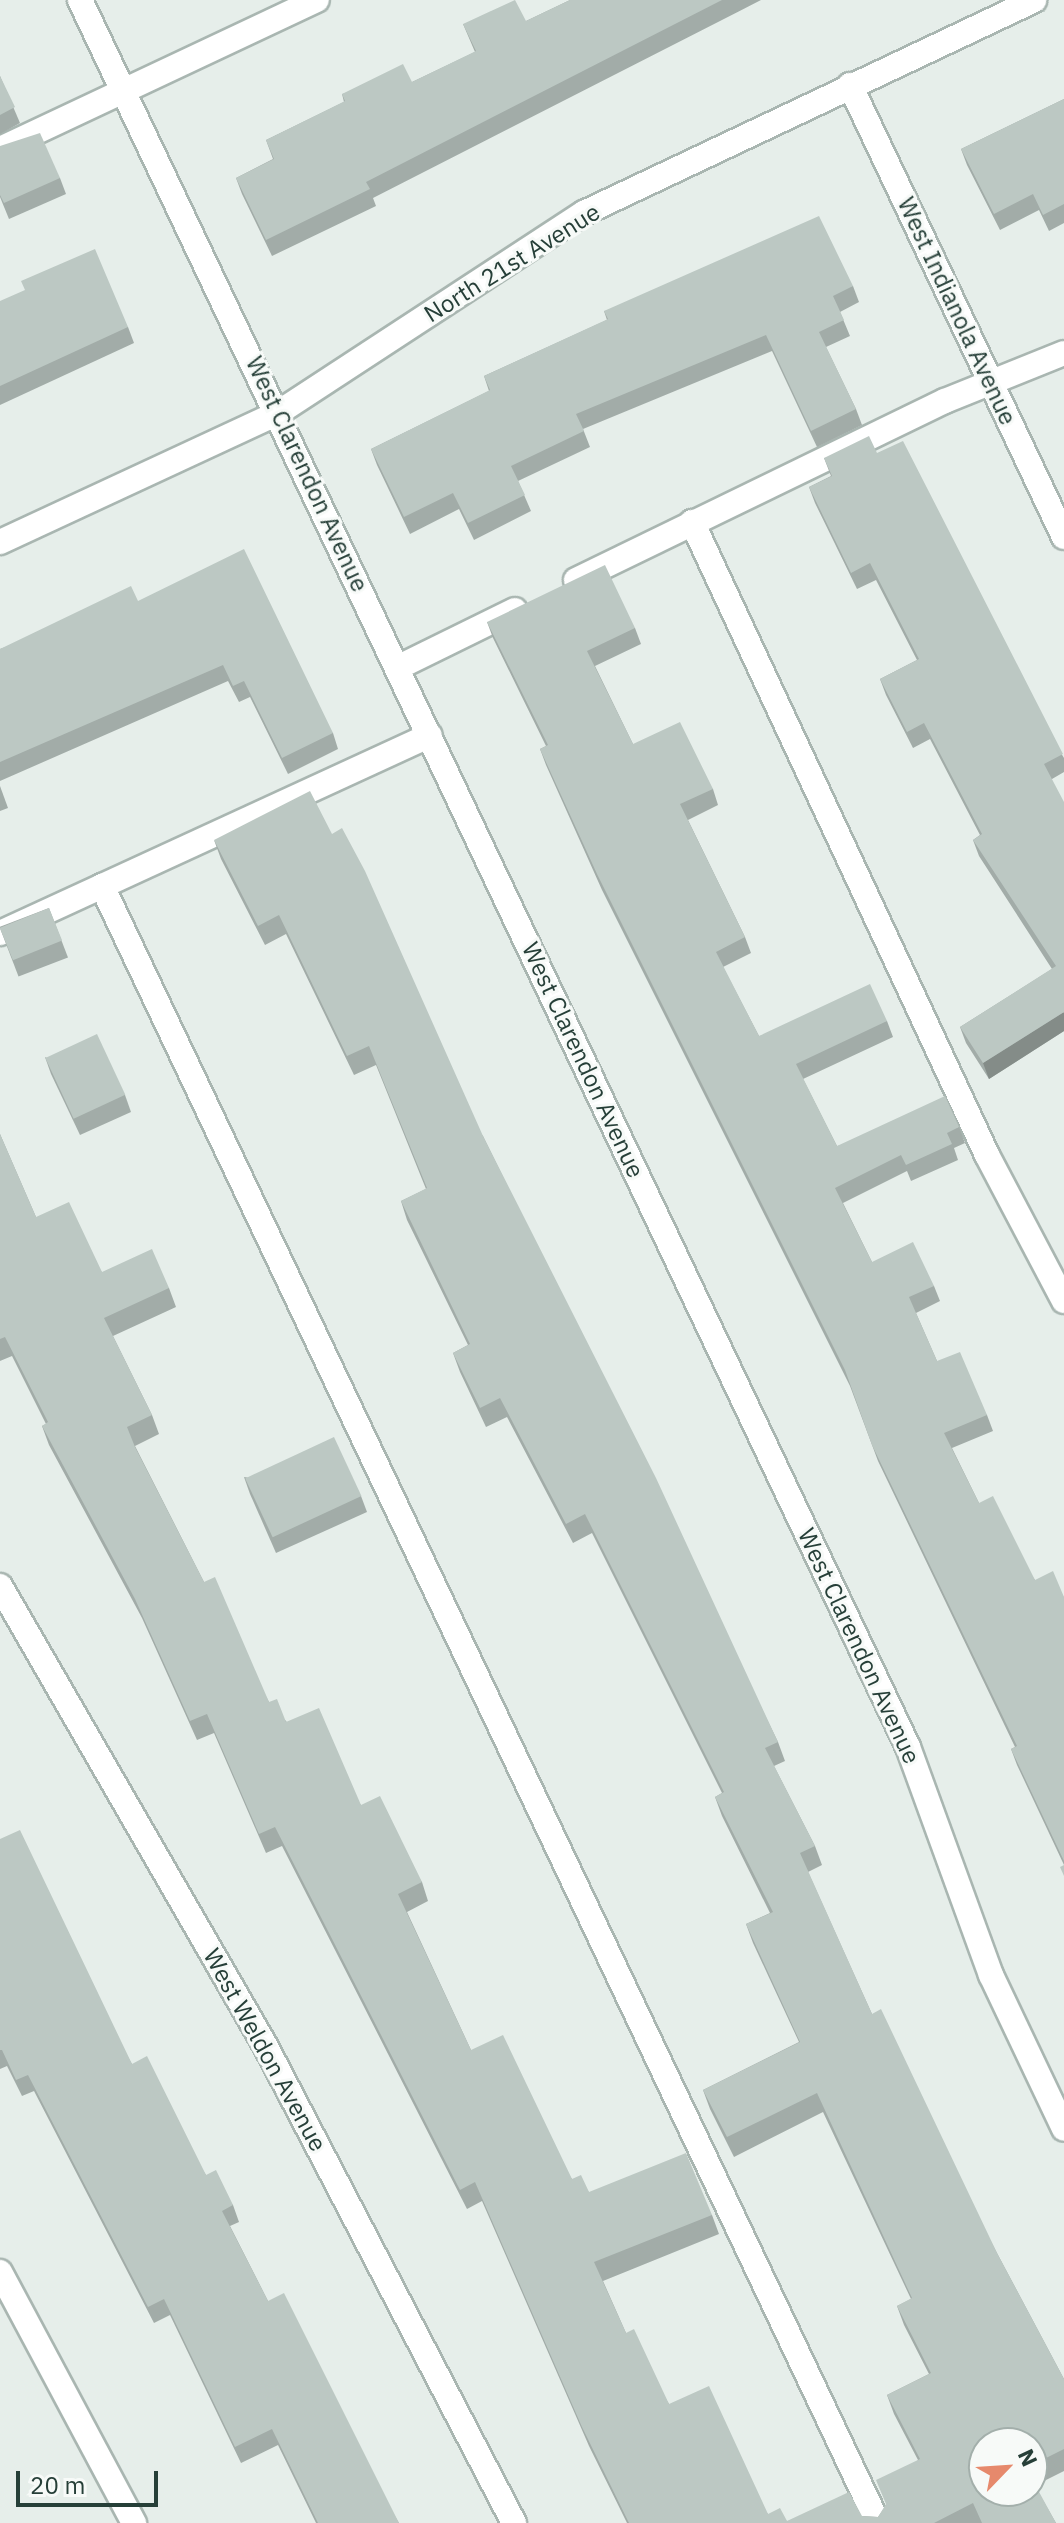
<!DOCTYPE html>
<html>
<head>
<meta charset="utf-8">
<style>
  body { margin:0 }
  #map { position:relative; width:1064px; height:2523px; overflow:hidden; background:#e6eeea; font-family:"IBM Plex Sans",sans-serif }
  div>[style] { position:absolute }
  .roads { filter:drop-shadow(2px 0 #a9b6b1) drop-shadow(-2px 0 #a9b6b1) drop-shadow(0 2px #a9b6b1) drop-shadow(0 -2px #a9b6b1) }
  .service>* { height:24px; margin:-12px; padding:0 12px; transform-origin:12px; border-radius:12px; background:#fff }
  .minor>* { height:24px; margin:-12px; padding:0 12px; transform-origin:12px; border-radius:12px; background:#fff }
  .wall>* { inset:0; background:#a2aca8; transform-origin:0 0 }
  .shaded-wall>* { inset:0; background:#848c88 }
  .building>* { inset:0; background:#bcc8c3; transform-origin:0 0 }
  span { translate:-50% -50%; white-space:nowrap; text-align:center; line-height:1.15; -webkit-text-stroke:6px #f7faf8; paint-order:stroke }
  .street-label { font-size:24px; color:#263f38 }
  .north { position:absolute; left:968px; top:2427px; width:80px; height:80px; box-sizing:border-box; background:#f7faf8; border:2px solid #a3afab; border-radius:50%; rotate:65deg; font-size:22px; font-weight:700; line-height:32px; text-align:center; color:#263f38 }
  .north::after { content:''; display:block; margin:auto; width:28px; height:36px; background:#e6896c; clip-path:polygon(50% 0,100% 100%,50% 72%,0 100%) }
  .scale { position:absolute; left:16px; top:2471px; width:142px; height:36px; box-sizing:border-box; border:4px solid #263f38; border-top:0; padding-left:10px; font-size:24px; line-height:28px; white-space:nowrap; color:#263f38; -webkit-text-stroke:6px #f7faf8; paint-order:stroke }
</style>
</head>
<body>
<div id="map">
  <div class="roads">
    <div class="service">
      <i style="left:0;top:149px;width:350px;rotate:-25.2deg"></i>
      <i style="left:692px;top:522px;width:698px;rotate:65.01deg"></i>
      <i style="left:987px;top:1155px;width:165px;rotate:62.2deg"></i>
      <i style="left:576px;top:580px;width:410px;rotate:-25.9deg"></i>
      <i style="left:945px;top:401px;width:128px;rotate:-22deg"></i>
      <i style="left:399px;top:667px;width:129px;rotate:-26.2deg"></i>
      <i style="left:102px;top:886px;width:1812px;rotate:64.64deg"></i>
      <i style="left:0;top:933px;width:473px;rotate:-24.7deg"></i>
      <i style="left:0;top:2272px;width:285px;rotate:61.9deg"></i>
    </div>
    <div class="minor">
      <i style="left:80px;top:0;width:1933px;rotate:64.64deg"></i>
      <i style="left:908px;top:1747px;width:243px;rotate:70deg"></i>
      <i style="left:991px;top:1975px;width:170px;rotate:64.6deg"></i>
      <i style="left:850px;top:85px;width:500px;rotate:64.66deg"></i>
      <i style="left:0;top:542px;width:306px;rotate:-24.9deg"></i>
      <i style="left:278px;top:413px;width:366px;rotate:-33.2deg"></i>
      <i style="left:584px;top:213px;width:498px;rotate:-25.3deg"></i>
      <i style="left:0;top:1586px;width:532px;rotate:60.01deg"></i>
      <i style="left:266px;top:2047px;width:537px;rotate:62.48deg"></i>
    </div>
  </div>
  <div class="wall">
    <i style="clip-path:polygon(570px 0,761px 0,373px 198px,376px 206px,272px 256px,242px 194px,236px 178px,273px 159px,266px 140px,344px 102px,342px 94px,412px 82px,475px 52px,463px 24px,526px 21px)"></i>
    <i style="clip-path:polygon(0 76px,20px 123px,0 134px)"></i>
    <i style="clip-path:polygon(1064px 99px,1064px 223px,1049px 231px,1039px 210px,1000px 230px,967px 165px,961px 149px)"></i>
    <i style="clip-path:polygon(0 146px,60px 178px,66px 194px,9px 219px,0 197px)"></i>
    <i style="clip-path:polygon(853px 286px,859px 302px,840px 312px,850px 336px,826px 347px,856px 409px,862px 425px,817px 447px,772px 351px,583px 429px,590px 447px,518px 481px,531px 511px,474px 540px,459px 509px,410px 534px,377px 465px,371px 449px,489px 391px,484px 376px,607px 320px,604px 311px)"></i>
    <i style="clip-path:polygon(0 301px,128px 327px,134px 343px,0 405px)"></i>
    <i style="clip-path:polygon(877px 453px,1064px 758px,1064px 772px,1052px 779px,1064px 1031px,989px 1079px,966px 1043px,960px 1027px,1052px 969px,979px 856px,973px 840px,980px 835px,930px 739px,913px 748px,886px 695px,880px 679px,917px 660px,876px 580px,857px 589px,815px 503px,809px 487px,831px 476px,824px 458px)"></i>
    <i style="clip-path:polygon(138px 601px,333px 733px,338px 749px,288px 774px,250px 697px,239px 702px,228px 681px,0 781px,0 649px)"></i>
    <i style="clip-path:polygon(487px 622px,635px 628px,641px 644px,595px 666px,633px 744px,713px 789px,718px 805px,688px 820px,745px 937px,751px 953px,723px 967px,759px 1036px,887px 1021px,893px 1037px,803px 1079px,837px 1146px,959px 1127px,965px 1143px,954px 1148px,958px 1160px,911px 1181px,907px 1171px,843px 1203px,872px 1262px,934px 1286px,940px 1301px,916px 1313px,937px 1361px,987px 1415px,993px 1431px,952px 1448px,979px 1503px,1035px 1580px,1064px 1597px,1064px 1865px,1017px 1765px,1011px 1749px,1015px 1747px,878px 1461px,850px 1386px,602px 890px,546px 765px,540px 749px,546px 746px,493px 638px)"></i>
    <i style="clip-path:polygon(0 786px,8px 808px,0 811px)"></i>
    <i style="clip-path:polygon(evenodd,214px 840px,483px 1136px,778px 1742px,785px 1761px,774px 1766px,815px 1846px,822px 1865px,808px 1872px,872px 2014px,998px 2255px,1064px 2379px,1064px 2471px,1036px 2485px,1037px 2490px,1056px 2523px,627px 2523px,589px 2446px,482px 2201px,467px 2209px,282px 1846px,266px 1853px,214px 1733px,197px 1740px,142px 1618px,49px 1445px,42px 1426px,46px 1424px,12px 1356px,0 1361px,0 1134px,36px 1217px,102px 1272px,169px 1288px,176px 1307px,113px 1336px,152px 1415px,159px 1434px,135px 1446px,204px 1582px,269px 1702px,361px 1805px,422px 1882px,428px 1901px,407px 1912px,471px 2050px,572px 2179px,589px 2192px,712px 2215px,719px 2234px,603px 2281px,626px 2333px,669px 2404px,768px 2514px,787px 2521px,862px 2516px,878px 2517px,918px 2460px,894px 2414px,887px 2395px,929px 2374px,904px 2325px,897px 2306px,911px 2299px,823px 2112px,734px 2157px,710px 2109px,703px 2090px,799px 2042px,753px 1943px,746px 1924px,770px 1913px,722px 1816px,715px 1797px,722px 1793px,592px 1533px,573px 1543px,507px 1417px,486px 1427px,460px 1372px,453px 1353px,468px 1345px,407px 1220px,401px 1201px,426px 1189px,376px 1065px,354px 1075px,286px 934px,265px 945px,221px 859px,214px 840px,984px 2443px,1032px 2443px,1032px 2491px,984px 2443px)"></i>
    <i style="left:49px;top:908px;width:53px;height:53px;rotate:69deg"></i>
    <i style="clip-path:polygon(45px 1057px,125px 1095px,131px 1112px,80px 1135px,51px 1074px)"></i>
    <i style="clip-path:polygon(244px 1477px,361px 1496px,367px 1512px,276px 1553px,250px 1494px)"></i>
    <i style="clip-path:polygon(0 1839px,132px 2064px,206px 2175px,233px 2205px,239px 2222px,230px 2226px,268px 2301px,399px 2523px,316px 2523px,278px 2445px,241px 2463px,170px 2315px,154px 2323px,34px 2091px,22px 2096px,7px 2066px,0 2069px)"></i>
  </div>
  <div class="shaded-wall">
    <i style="clip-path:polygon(1064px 1012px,1064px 1031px,989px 1079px,983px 1063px)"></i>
  </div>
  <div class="building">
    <i style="clip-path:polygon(515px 0,526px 21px,570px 0,722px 0,366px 182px,370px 189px,266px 240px,236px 178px,274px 159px,266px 140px,345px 101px,342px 94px,403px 64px,412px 82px,476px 51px,463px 24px)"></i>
    <i style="clip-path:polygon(0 76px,15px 107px,0 115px)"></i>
    <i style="clip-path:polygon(1064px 99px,1064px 204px,1043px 215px,1033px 194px,994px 214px,961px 149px)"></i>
    <i style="clip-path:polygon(40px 133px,60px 178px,4px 203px,0 195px,0 146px)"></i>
    <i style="clip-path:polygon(819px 216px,853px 286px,833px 296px,844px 320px,819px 332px,856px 409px,811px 431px,766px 335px,576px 414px,584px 431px,511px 466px,525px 495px,468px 523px,453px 493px,404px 517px,371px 449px,490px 390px,484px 376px,608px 319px,604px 311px)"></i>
    <i style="clip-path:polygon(95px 249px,128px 327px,0 386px,0 301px,25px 290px,21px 281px)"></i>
    <i style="clip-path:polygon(869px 436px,877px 453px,903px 441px,1063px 754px,1044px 764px,1064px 802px,1064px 1012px,983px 1063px,960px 1027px,1056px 966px,973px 840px,982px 834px,924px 723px,907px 732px,880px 679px,919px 659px,870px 563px,851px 573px,809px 487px,832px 476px,824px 458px)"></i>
    <i style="clip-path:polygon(244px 549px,333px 733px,282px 758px,244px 681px,233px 686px,223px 665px,0 762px,0 649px,131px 586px,138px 601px)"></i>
    <i style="clip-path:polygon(605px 565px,635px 628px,587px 651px,633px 744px,680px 722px,713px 789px,680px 804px,745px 937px,716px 952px,759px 1036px,870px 984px,887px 1021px,796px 1064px,837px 1146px,945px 1096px,959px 1127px,947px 1133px,952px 1144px,906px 1165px,901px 1155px,835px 1188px,872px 1262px,913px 1242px,934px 1286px,909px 1297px,937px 1361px,960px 1352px,987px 1415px,944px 1433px,979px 1503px,993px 1496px,1035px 1580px,1053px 1571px,1064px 1597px,1064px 1861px,1011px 1749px,1017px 1746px,872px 1445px,845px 1370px,597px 874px,540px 749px,548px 745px,487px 622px)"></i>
    <i style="clip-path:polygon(310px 791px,332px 834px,342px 828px,365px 871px,483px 1136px,656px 1478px,778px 1742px,765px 1748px,815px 1846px,800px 1853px,872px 2014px,881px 2009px,998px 2255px,1064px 2379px,1064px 2449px,1032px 2465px,1032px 2443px,984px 2443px,984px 2491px,1032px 2491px,1032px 2479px,1056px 2523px,982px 2523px,973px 2503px,934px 2523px,629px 2523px,582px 2427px,475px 2182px,460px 2190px,275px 1827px,259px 1834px,207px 1714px,190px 1721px,135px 1599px,42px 1426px,48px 1422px,5px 1337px,0 1339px,0 1134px,36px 1217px,69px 1202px,102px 1272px,152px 1249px,169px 1288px,104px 1318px,152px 1415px,127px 1427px,135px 1447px,204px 1582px,215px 1577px,269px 1702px,277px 1699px,286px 1722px,319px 1708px,361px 1805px,380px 1796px,422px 1882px,398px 1894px,471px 2050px,503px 2035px,572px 2179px,581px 2175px,589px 2192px,686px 2153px,712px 2215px,594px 2262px,626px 2333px,634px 2329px,669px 2404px,709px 2386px,768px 2514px,780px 2508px,787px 2521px,849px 2492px,862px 2516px,878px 2517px,886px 2504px,876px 2480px,920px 2459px,887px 2395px,931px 2373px,897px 2306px,912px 2298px,817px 2093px,727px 2137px,703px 2090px,800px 2042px,746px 1924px,773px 1912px,715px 1797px,724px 1792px,585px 1514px,566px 1524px,500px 1398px,480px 1408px,453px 1353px,470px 1344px,401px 1201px,427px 1188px,369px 1046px,347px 1056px,279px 915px,258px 926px,214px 840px)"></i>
    <i style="left:49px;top:908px;width:35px;height:53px;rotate:68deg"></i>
    <i style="left:97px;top:1034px;width:67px;height:57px;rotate:65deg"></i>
    <i style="left:334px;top:1437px;width:65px;height:98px;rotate:65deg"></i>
    <i style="clip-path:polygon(20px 1830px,132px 2064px,147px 2056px,206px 2175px,216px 2170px,233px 2205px,222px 2211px,268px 2301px,284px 2293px,399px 2523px,318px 2523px,272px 2429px,235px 2447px,164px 2299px,148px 2307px,28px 2075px,16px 2080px,2px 2050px,0 2050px,0 1839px)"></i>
    <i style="clip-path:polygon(1064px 1865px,1064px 1876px,1060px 1867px)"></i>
  </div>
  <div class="street-label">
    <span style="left:512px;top:263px;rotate:-32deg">North 21st Avenue</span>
    <span style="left:957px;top:311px;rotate:65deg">West Indianola Avenue</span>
    <span style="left:307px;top:474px;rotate:65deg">West Clarendon Avenue</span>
    <span style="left:583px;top:1060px;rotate:65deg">West Clarendon Avenue</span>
    <span style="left:859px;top:1646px;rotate:65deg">West Clarendon Avenue</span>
    <span style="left:265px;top:2050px;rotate:61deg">West Weldon Avenue</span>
  </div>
  <div class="north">N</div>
  <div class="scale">20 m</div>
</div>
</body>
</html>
